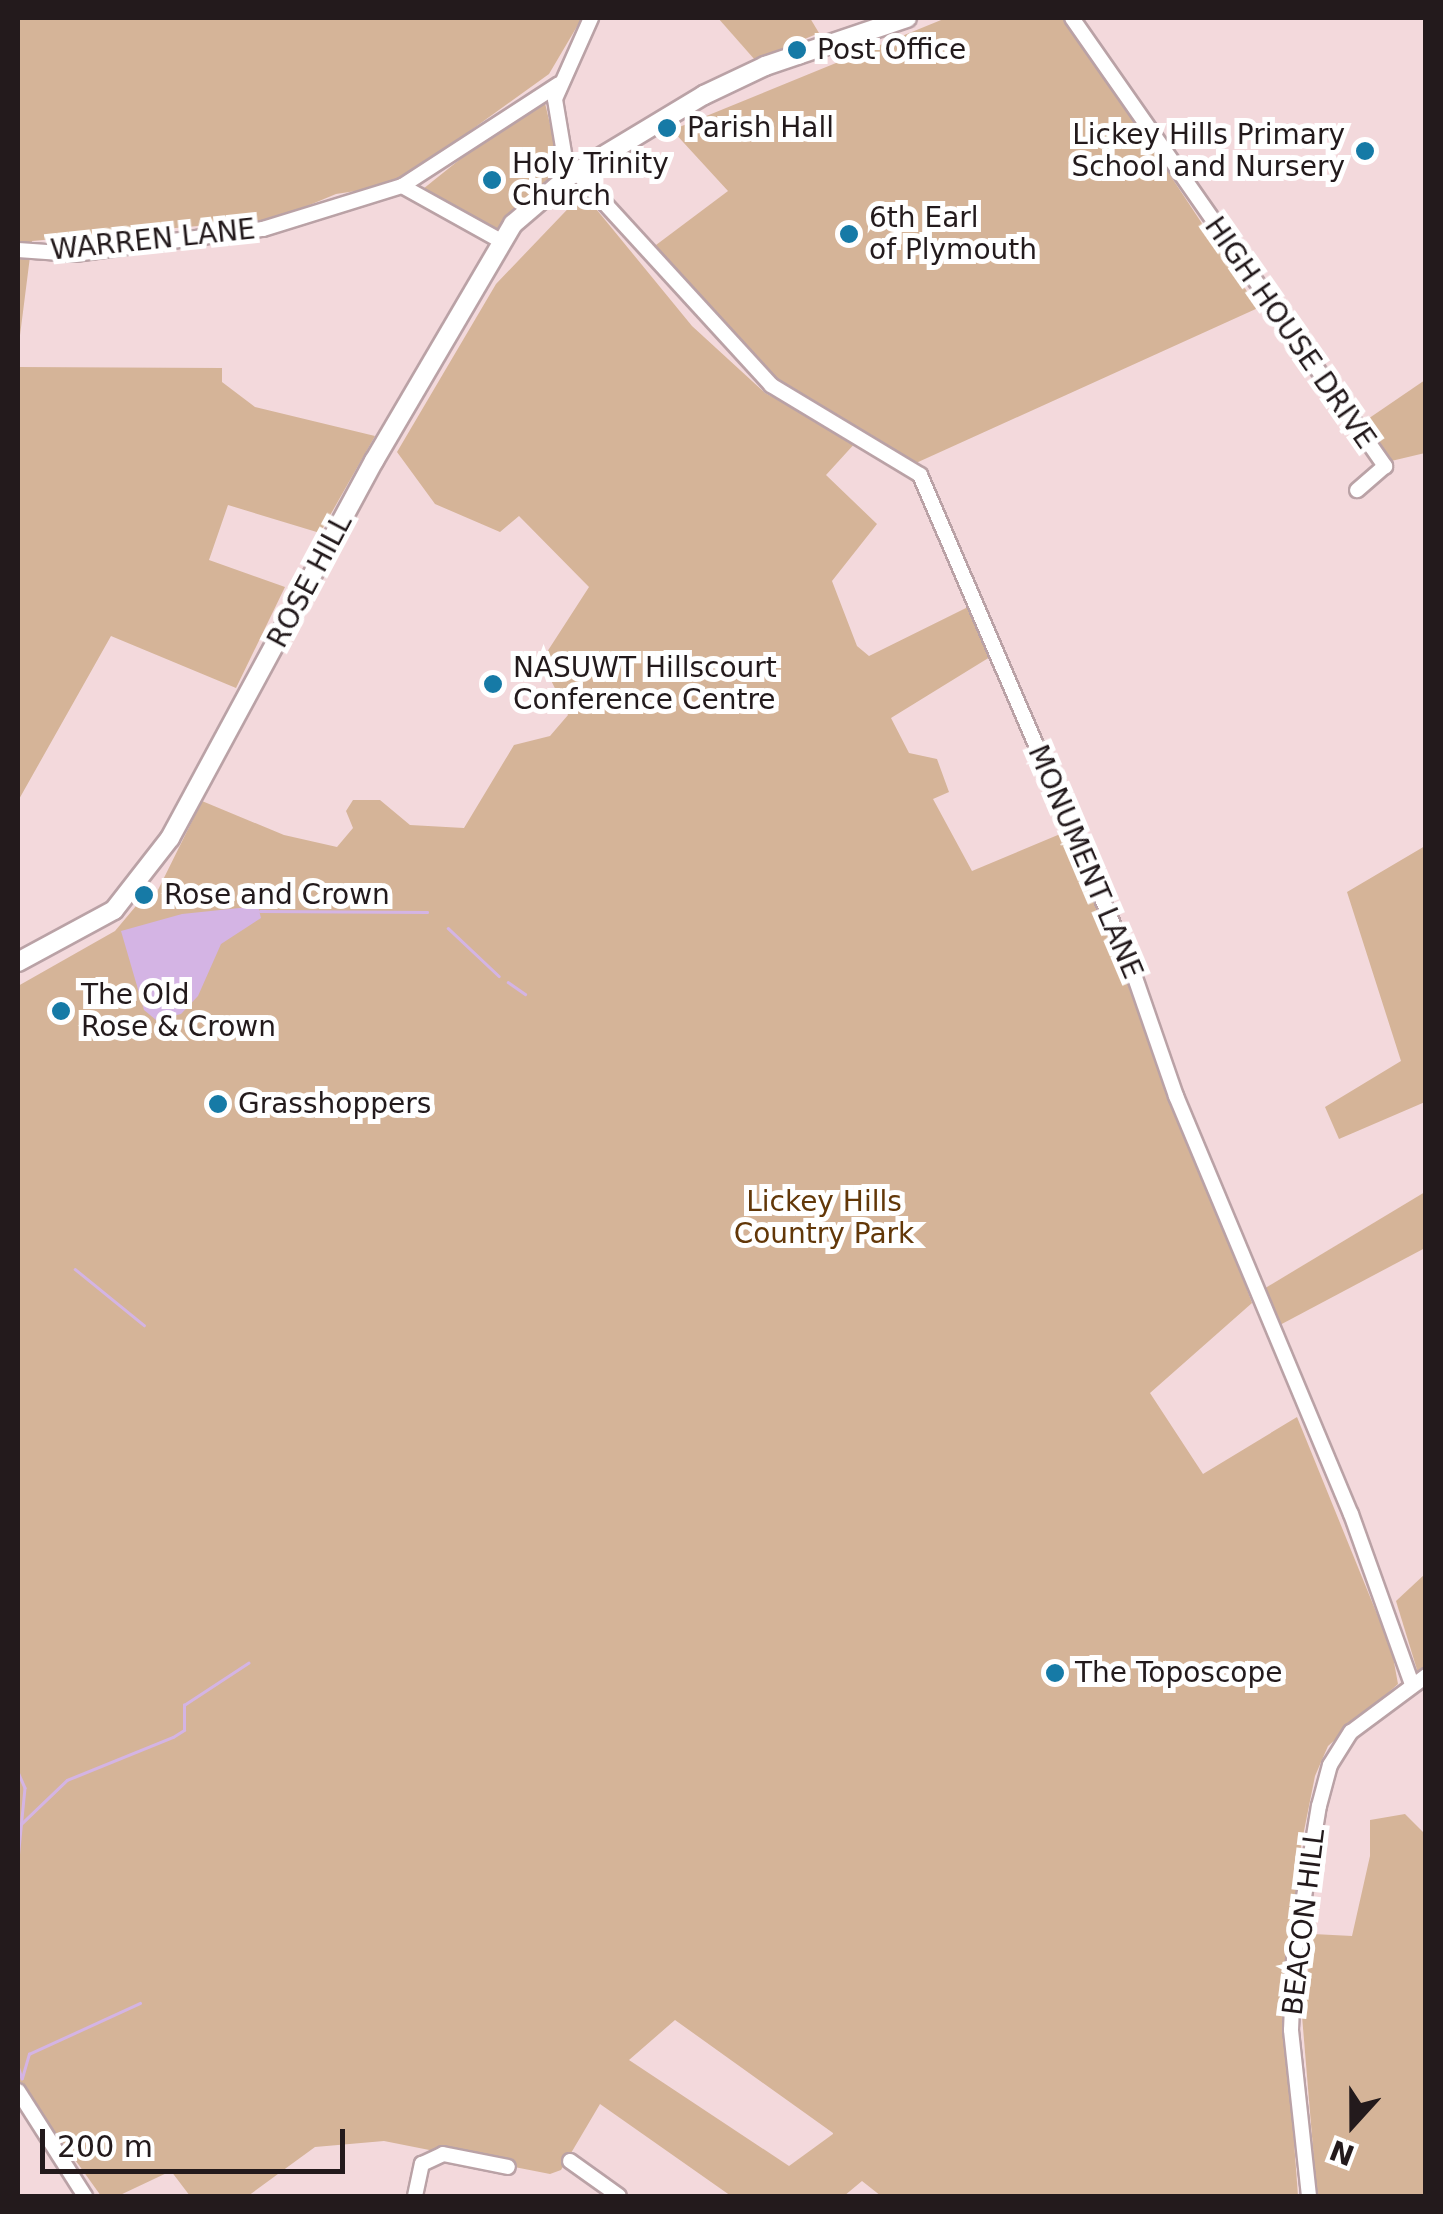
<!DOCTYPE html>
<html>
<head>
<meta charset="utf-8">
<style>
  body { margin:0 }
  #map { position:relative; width:1443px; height:2214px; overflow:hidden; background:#f3d9dc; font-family:"DejaVu Sans",sans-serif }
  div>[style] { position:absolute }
  .green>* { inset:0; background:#d5b498 }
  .water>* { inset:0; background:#d4b4e4 }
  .stream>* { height:2.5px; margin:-1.25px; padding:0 1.25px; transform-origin:1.25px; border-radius:1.25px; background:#d4b4e4 }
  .roads { filter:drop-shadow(2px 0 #baa2a6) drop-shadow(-2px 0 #baa2a6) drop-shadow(0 2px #baa2a6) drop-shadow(0 -2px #baa2a6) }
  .minor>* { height:14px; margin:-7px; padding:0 7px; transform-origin:7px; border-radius:7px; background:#fff }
  .major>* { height:18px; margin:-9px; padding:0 9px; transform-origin:9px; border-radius:9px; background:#fff }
  .dots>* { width:28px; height:28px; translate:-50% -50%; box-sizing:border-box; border:5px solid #fff; border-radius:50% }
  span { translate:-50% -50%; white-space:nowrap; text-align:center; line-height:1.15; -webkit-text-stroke:10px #fff; paint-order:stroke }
  .poi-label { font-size:28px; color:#231a1c }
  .left { translate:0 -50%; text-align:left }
  .right { translate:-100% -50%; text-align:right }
  .street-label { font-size:28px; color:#231a1c }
  .park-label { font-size:28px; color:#623708 }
  .frame { position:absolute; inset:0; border:20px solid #231a1c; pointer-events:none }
  .north { position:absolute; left:1303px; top:2074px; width:100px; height:100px; -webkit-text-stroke:8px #fff; paint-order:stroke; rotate:201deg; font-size:28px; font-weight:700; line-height:40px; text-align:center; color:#231a1c }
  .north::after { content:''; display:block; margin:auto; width:35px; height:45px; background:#231a1c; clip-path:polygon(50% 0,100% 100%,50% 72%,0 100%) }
  .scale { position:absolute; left:40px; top:2129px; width:305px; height:45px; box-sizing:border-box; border:5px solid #231a1c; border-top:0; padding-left:12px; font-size:30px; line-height:35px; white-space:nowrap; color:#231a1c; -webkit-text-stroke:8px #fff; paint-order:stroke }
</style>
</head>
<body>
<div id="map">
  <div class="green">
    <i style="clip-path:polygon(18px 18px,582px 18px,549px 74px,395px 185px,336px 194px,276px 219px,32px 241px,18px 351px)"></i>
    <i style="clip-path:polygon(718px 18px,810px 18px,819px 33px,755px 60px)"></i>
    <i style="clip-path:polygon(946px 18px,1066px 18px,1258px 308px,916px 463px,776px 379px,652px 248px,728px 191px,672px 130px)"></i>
    <i style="clip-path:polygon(545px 103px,559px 163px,554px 177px,501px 232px,423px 189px,494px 132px)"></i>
    <i style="clip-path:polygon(evenodd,583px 193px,692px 326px,765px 393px,857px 441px,826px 475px,877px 524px,832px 581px,857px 646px,869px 656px,968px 607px,990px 657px,891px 718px,909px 753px,937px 759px,949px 792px,933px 799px,972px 871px,1065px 832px,1126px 964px,1252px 1303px,1150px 1393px,1203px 1474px,1297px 1417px,1392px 1651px,1398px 1684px,1328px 1746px,1315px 1776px,1299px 1856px,1285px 2018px,1298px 2196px,881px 2196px,862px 2181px,844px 2196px,731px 2196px,600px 2104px,561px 2170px,550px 2174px,384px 2141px,315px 2147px,248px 2196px,190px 2196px,171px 2171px,118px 2196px,101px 2196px,18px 2080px,18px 986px,115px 931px,141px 900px,154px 898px,202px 801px,284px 835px,337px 847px,353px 828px,346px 811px,353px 800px,380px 800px,410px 825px,464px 828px,514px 745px,550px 736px,568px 715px,545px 668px,547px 652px,589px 587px,519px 516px,500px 532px,435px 504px,397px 452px,496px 284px,583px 193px,675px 2020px,833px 2133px,833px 2134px,789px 2166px,629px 2060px,675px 2020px)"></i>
    <i style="clip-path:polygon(18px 367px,222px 368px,222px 382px,255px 407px,375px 436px,320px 533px,228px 505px,209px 560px,285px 587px,236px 688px,111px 636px,18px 801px)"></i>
    <i style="clip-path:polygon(1425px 380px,1425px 453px,1387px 462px,1362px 423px)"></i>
    <i style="clip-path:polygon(1425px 846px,1425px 1102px,1339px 1139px,1325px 1107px,1401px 1061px,1347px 892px)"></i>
    <i style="clip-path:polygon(1425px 1192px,1425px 1248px,1278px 1326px,1262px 1290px)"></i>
    <i style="clip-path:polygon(1425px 1574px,1425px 1669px,1418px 1673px,1396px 1601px)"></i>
    <i style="clip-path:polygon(1405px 1814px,1425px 1834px,1425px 2196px,1317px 2196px,1302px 2016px,1313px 1934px,1352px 1936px,1370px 1856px,1370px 1820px)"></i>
  </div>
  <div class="water">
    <i style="clip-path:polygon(258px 906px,261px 918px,221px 944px,198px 996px,181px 1014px,156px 1020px,144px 1010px,121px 931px,182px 914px)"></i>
  </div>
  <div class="stream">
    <i style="left:260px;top:911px;width:167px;rotate:0.3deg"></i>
    <i style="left:448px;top:928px;width:70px;rotate:43.3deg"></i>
    <i style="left:508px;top:982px;width:21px;rotate:35deg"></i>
    <i style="left:75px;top:1269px;width:89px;rotate:39.1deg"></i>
    <i style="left:18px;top:1772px;width:17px;rotate:66deg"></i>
    <i style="left:25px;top:1788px;width:72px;rotate:95.6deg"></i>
    <i style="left:19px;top:1826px;width:66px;rotate:-43.8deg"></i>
    <i style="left:67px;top:1780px;width:114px;rotate:-22.1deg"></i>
    <i style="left:173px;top:1737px;width:13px;rotate:-32deg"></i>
    <i style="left:184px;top:1730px;width:25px;rotate:-90deg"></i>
    <i style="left:184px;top:1705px;width:77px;rotate:-33.3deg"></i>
    <i style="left:18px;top:1932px;width:34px;rotate:90deg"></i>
    <i style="left:18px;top:2066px;width:13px;rotate:72deg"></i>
    <i style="left:22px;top:2078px;width:25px;rotate:-74deg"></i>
    <i style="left:29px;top:2054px;width:122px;rotate:-24.7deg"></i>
  </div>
  <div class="roads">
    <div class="minor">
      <i style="left:1072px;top:18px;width:547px;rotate:55.06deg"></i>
      <i style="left:1385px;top:466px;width:37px;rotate:139deg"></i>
      <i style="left:576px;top:172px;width:289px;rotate:47.5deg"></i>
      <i style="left:771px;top:385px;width:174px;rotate:31.1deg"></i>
      <i style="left:920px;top:475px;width:534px;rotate:66.75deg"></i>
      <i style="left:1131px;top:966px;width:138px;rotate:70.9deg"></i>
      <i style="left:1176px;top:1096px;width:453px;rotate:67.3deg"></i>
      <i style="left:1351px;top:1514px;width:178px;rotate:70.3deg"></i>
      <i style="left:568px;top:177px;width:79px;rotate:-99.5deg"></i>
      <i style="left:555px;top:99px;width:89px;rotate:-66deg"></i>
      <i style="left:402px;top:186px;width:187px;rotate:-33deg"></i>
      <i style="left:18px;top:250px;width:57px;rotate:4deg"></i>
      <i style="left:75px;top:254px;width:190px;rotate:-7.6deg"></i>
      <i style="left:263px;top:229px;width:145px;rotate:-17.2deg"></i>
      <i style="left:402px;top:186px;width:111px;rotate:29.1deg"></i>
      <i style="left:18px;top:2091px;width:125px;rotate:57.5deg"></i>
      <i style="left:570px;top:2161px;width:60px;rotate:35.5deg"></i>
      <i style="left:415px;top:2196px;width:33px;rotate:-78deg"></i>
      <i style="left:422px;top:2164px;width:23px;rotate:-25deg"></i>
      <i style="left:443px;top:2154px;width:66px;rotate:11.3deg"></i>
      <i style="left:1309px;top:2196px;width:167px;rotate:-96.2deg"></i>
      <i style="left:1291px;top:2030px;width:72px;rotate:-87.6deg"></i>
      <i style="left:1294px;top:1958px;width:154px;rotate:-80.7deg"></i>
      <i style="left:1319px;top:1806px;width:42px;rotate:-75deg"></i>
      <i style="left:1330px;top:1765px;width:39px;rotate:-58deg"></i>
      <i style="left:1351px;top:1732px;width:94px;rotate:-36.7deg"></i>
    </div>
    <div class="major">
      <i style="left:18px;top:962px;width:109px;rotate:-28.4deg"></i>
      <i style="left:114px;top:910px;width:91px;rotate:-52.1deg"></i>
      <i style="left:170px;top:838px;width:429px;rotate:-61.6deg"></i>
      <i style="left:374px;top:461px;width:275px;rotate:-59.6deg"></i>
      <i style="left:513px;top:224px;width:72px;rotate:-40.5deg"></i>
      <i style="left:568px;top:177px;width:159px;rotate:-31.1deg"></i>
      <i style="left:704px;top:95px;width:68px;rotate:-25.4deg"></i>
      <i style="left:765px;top:66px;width:150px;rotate:-18.7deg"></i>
    </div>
  </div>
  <div class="dots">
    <i style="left:797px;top:50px;background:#167aa6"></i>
    <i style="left:667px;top:128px;background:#167aa6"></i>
    <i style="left:1365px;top:151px;background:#167aa6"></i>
    <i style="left:492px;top:180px;background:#167aa6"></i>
    <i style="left:849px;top:234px;background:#167aa6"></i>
    <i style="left:493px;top:684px;background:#167aa6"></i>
    <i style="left:144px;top:895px;background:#167aa6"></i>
    <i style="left:61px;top:1011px;background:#167aa6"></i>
    <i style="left:218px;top:1104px;background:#167aa6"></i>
    <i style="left:1055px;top:1673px;background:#167aa6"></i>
  </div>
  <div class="poi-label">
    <span class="left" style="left:817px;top:50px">Post Office</span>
    <span class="left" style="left:687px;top:128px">Parish Hall</span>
    <span class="right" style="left:1345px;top:151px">Lickey Hills Primary<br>School and Nursery</span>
    <span class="left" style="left:512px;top:180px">Holy Trinity<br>Church</span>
    <span class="left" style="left:869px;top:234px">6th Earl<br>of Plymouth</span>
    <span class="left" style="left:513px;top:684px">NASUWT Hillscourt<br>Conference Centre</span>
    <span class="left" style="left:164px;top:895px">Rose and Crown</span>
    <span class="left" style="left:81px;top:1011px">The Old<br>Rose &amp; Crown</span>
    <span class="left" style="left:238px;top:1104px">Grasshoppers</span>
    <span class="left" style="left:1075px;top:1673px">The Toposcope</span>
  </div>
  <div class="street-label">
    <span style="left:153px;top:240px;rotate:-6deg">WARREN LANE</span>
    <span style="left:1290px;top:333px;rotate:55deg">HIGH HOUSE DRIVE</span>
    <span style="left:310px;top:581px;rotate:-62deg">ROSE HILL</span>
    <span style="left:1085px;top:862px;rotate:67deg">MONUMENT LANE</span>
    <span style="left:1304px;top:1922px;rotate:-83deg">BEACON HILL</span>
  </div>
  <div class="park-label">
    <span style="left:824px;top:1218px">Lickey Hills<br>Country Park</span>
  </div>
  <div class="frame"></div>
  <div class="north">N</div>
  <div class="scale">200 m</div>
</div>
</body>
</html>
